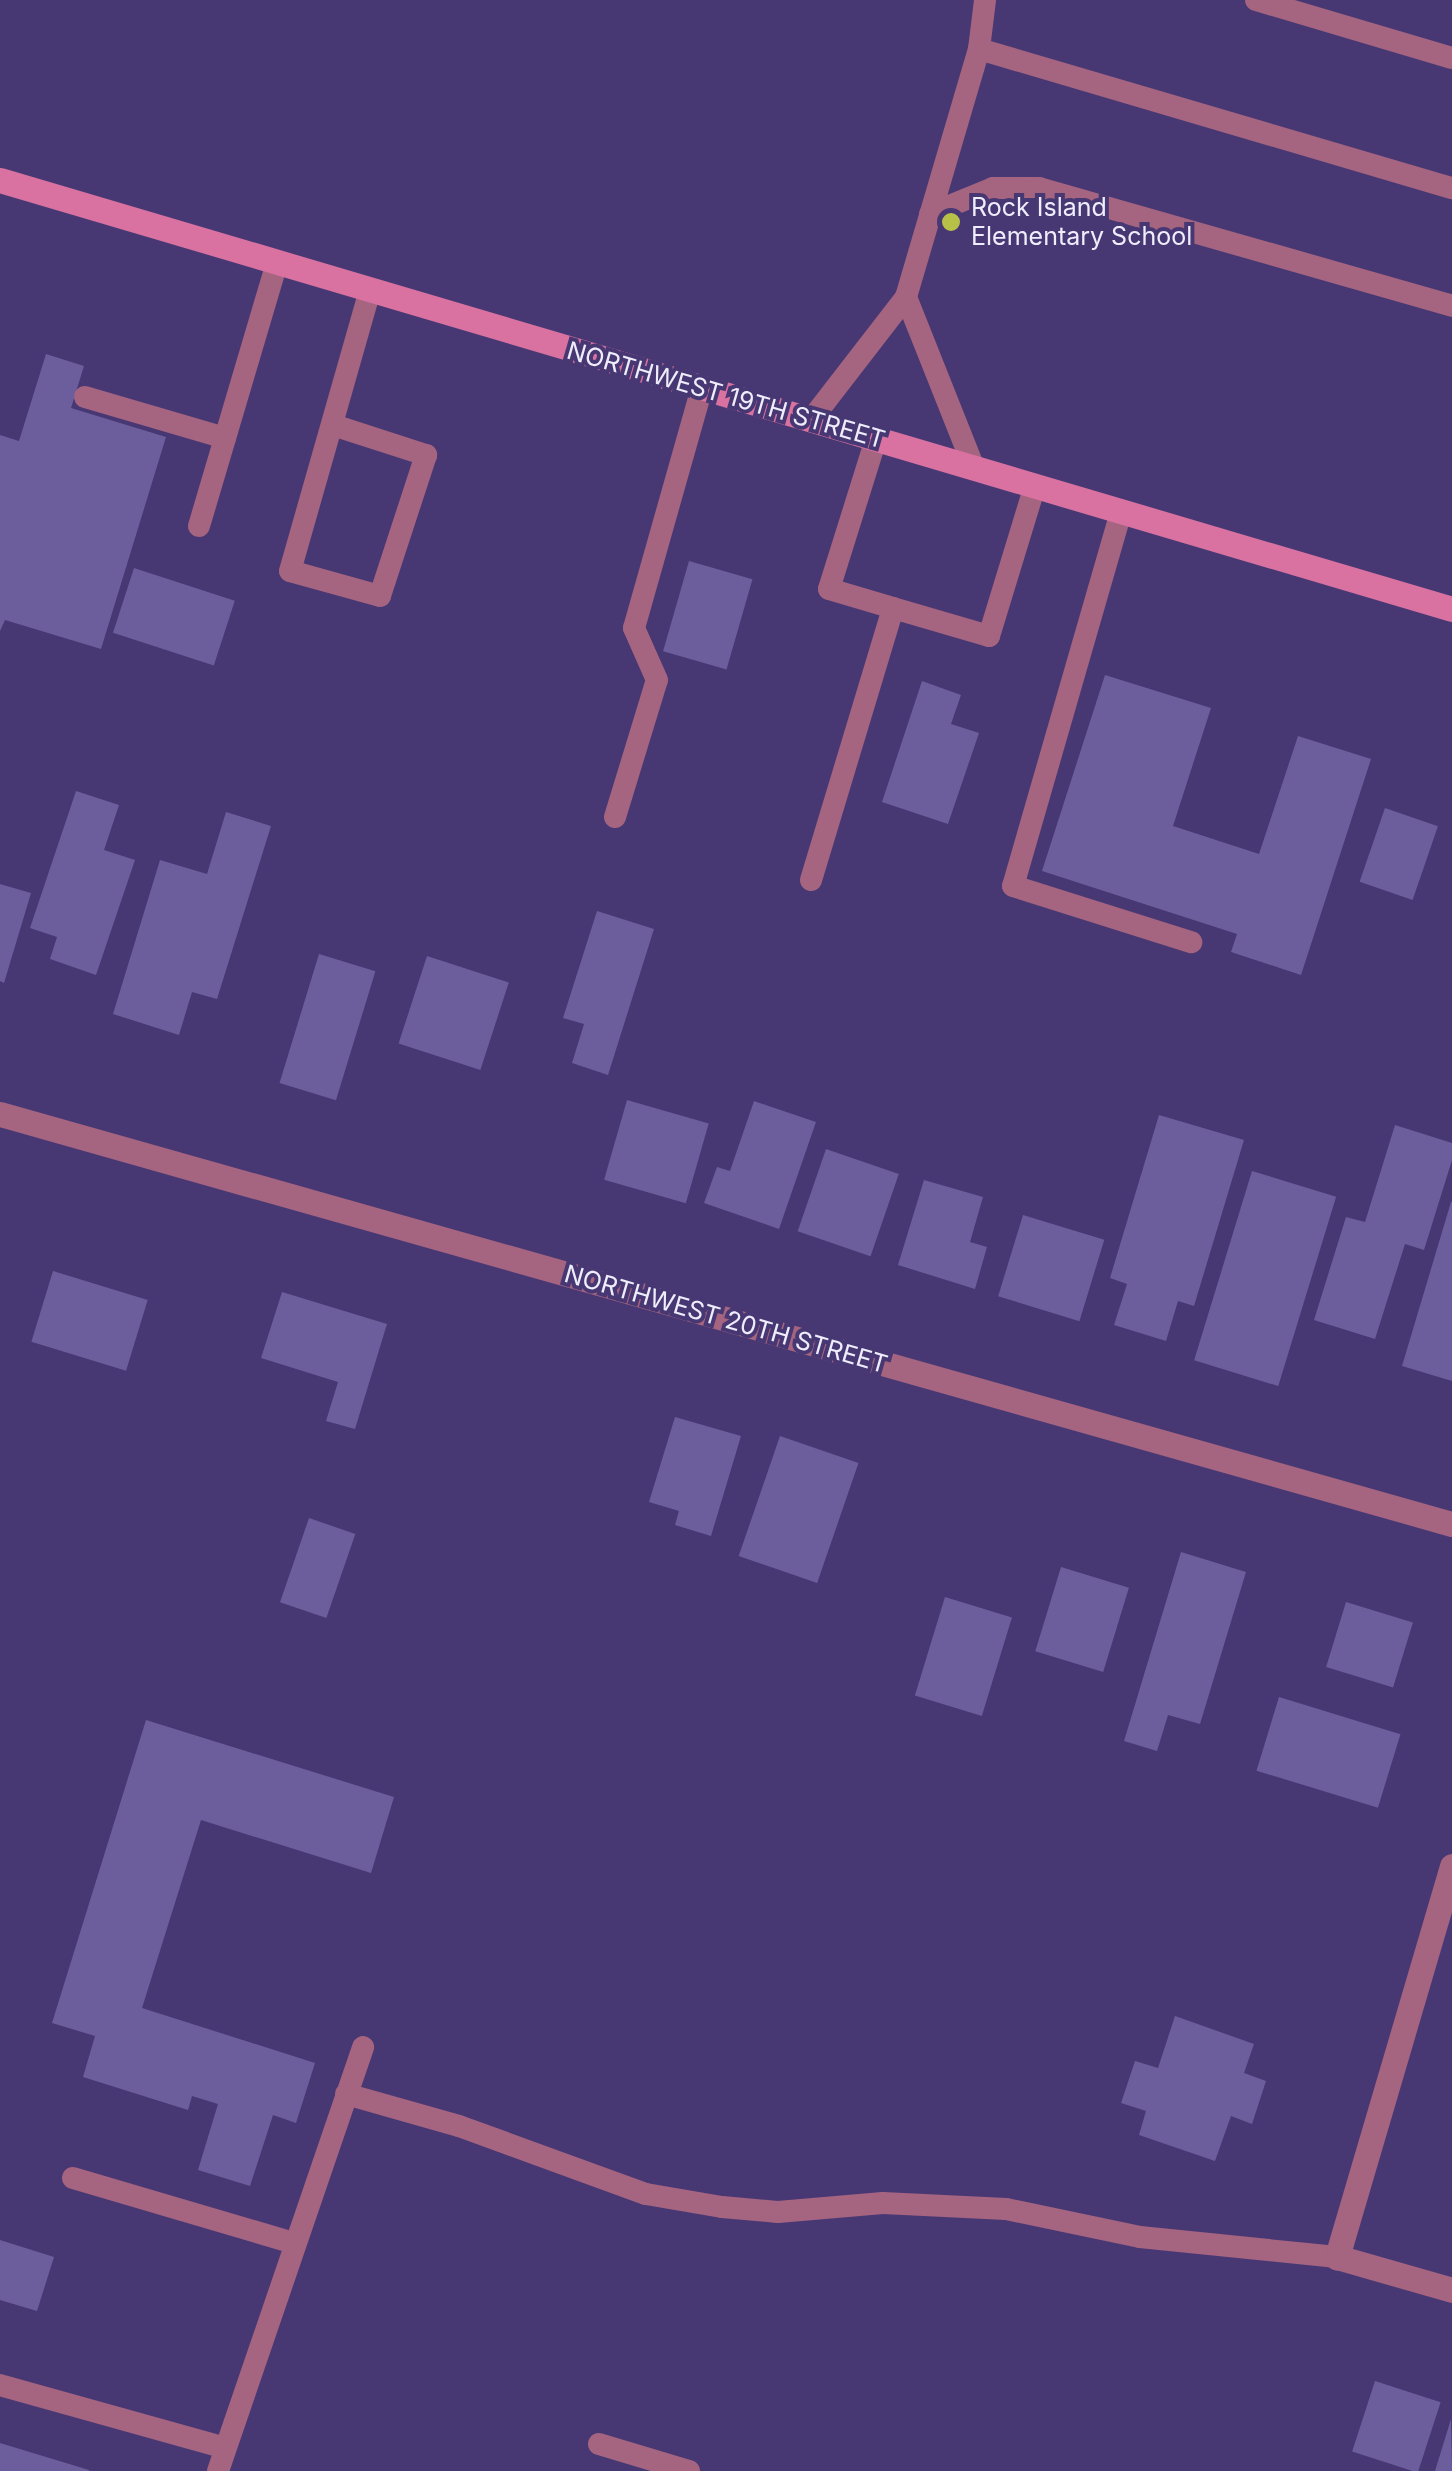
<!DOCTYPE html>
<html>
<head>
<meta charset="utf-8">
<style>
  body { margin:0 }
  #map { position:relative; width:1452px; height:2471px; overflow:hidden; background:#473873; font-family:Inter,sans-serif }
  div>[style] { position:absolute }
  .building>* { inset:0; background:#6c5e9c; transform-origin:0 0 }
  .lane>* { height:22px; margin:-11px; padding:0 11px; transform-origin:11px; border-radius:11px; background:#a56480 }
  .street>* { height:25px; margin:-12.5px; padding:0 12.5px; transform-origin:12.5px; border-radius:12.5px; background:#a56480 }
  .secondary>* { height:25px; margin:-12.5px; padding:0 12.5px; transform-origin:12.5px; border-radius:12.5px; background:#d972a1 }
  .dots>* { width:28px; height:28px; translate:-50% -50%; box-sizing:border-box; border:5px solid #473873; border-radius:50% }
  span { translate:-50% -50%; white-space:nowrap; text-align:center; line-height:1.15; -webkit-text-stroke:8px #473873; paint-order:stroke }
  .poi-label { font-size:25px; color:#efedfc }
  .left { translate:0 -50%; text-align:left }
  .street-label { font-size:25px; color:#efedfc }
</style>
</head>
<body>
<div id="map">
  <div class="building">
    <i style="clip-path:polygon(46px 354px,84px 366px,71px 408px,166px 437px,101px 649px,5px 620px,0 631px,0 435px,19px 441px)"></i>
    <i style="left:689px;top:561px;width:66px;height:94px;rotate:16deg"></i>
    <i style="left:134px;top:568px;width:106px;height:68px;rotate:18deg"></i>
    <i style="clip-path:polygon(1105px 675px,1211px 708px,1173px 826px,1259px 854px,1298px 736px,1371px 759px,1301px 975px,1231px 952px,1237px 934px,1042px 871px)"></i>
    <i style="clip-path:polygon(922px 681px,961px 695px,951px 724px,979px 733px,948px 824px,882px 802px)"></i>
    <i style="clip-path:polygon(76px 791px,119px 805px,104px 850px,135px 860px,96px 975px,50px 959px,57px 937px,30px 928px)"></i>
    <i style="left:1385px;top:808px;width:56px;height:78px;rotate:19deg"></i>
    <i style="clip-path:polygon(226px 812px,271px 826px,217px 999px,192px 992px,179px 1035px,113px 1014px,160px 860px,207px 874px)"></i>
    <i style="clip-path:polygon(0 884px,31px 893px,4px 983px,0 981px)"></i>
    <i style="clip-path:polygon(597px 911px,654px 929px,608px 1075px,572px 1063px,584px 1024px,563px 1018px)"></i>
    <i style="left:319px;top:954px;width:59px;height:135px;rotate:17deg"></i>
    <i style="left:427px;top:956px;width:86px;height:92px;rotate:18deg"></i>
    <i style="left:627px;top:1100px;width:85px;height:83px;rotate:16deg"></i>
    <i style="clip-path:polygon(754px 1101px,816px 1122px,779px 1229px,704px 1203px,717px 1167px,730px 1171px)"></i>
    <i style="clip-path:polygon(1159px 1115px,1244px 1140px,1194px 1306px,1178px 1301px,1166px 1341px,1114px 1325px,1127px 1284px,1110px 1278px)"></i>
    <i style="clip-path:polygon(1395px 1125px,1452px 1143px,1452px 1160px,1424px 1250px,1405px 1244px,1375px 1339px,1314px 1320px,1346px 1217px,1365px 1222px)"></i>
    <i style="left:826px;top:1149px;width:77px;height:87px;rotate:19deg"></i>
    <i style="left:1252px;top:1171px;width:88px;height:198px;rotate:17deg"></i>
    <i style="clip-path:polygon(924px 1180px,983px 1197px,970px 1242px,987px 1247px,975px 1289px,898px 1265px)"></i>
    <i style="clip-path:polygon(1451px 1202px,1452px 1202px,1452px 1381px,1402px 1366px)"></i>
    <i style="left:1023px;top:1215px;width:85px;height:85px;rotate:17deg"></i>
    <i style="left:53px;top:1271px;width:99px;height:74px;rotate:17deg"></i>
    <i style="clip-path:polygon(282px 1292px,387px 1324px,355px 1429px,326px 1421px,338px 1382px,261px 1358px)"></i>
    <i style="clip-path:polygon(675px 1417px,741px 1436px,711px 1536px,675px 1525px,679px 1511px,649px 1502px)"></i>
    <i style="left:780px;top:1436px;width:83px;height:127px;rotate:19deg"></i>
    <i style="left:309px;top:1518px;width:49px;height:89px;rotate:19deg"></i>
    <i style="clip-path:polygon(1181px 1552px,1246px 1572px,1200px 1724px,1168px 1715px,1157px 1751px,1124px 1741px)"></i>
    <i style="left:1061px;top:1567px;width:71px;height:88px;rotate:17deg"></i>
    <i style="left:945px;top:1597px;width:70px;height:103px;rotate:17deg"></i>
    <i style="left:1346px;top:1602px;width:70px;height:68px;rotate:17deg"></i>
    <i style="left:1279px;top:1697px;width:127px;height:77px;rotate:17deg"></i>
    <i style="clip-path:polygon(146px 1720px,394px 1797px,371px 1873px,201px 1820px,142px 2008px,315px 2063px,296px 2123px,273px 2115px,250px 2186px,198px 2170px,218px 2104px,192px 2096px,188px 2110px,83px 2077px,95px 2036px,52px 2023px)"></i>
    <i style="clip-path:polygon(1175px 2016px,1254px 2044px,1244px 2073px,1266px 2081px,1252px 2124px,1231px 2116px,1215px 2161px,1139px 2135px,1146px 2111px,1121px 2103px,1135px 2061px,1158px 2068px)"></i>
    <i style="clip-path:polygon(0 2240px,54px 2257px,37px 2311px,0 2300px)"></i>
    <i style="left:1375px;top:2381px;width:69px;height:74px;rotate:18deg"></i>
    <i style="clip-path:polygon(1451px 2419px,1452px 2471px,1435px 2471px)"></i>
    <i style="clip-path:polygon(0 2443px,89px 2470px,89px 2471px,0 2471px)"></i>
  </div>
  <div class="lane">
    <i style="left:1256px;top:0;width:204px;rotate:16.5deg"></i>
    <i style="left:979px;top:49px;width:493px;rotate:16.4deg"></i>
    <i style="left:930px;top:214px;width:68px;rotate:-22.4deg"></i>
    <i style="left:993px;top:188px;width:46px"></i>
    <i style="left:1039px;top:188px;width:430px;rotate:15.9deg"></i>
    <i style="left:906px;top:297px;width:184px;rotate:68.3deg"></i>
    <i style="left:85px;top:397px;width:146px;rotate:16.3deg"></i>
    <i style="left:811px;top:420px;width:155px;rotate:-52.3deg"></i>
    <i style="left:906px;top:297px;width:259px;rotate:-73.6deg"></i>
    <i style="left:979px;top:49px;width:49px;rotate:-83deg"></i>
    <i style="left:333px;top:425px;width:98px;rotate:17.9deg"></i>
    <i style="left:426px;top:455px;width:148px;rotate:108.1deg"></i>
    <i style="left:380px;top:596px;width:93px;rotate:-164.5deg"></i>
    <i style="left:290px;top:571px;width:292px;rotate:-74.1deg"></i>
    <i style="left:876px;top:439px;width:157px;rotate:107.4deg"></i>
    <i style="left:829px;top:589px;width:67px;rotate:16.5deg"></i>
    <i style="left:893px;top:608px;width:100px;rotate:16.3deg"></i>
    <i style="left:989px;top:636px;width:157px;rotate:-73deg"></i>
    <i style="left:1121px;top:512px;width:389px;rotate:106.1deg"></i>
    <i style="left:1013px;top:886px;width:187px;rotate:17.5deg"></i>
    <i style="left:199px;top:526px;width:275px;rotate:-73.5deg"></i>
    <i style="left:615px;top:817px;width:143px;rotate:-73deg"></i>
    <i style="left:657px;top:680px;width:57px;rotate:-113.9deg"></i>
    <i style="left:634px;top:628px;width:250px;rotate:-74.2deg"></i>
    <i style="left:811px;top:880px;width:284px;rotate:-73.2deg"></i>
    <i style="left:346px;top:2094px;width:117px;rotate:15.8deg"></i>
    <i style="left:459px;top:2126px;width:199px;rotate:20deg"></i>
    <i style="left:646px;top:2194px;width:77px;rotate:9.7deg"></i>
    <i style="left:722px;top:2207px;width:56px;rotate:5.1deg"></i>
    <i style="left:778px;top:2212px;width:105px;rotate:-4.9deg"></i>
    <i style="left:883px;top:2203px;width:123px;rotate:2.8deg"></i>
    <i style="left:1006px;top:2209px;width:137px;rotate:11.8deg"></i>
    <i style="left:1140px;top:2237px;width:198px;rotate:5.8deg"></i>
    <i style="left:73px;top:2178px;width:230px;rotate:16.4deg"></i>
    <i style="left:0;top:2385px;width:230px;rotate:15.6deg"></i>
    <i style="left:599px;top:2444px;width:94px;rotate:16.7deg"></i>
    <i style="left:218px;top:2471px;width:448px;rotate:-71.1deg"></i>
  </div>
  <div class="street">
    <i style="left:0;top:1114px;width:1509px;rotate:15.77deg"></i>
    <i style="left:1452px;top:1866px;width:408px;rotate:106.4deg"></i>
    <i style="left:1337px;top:2257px;width:120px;rotate:16deg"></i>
  </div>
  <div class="secondary">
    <i style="left:0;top:180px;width:1514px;rotate:16.46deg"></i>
  </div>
  <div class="dots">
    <i style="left:951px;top:222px;background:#b8c147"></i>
  </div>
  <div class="poi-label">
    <span class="left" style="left:971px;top:222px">Rock Island<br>Elementary School</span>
  </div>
  <div class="street-label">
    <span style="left:726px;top:395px;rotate:16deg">NORTHWEST 19TH STREET</span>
    <span style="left:726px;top:1319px;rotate:16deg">NORTHWEST 20TH STREET</span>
  </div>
</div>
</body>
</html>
